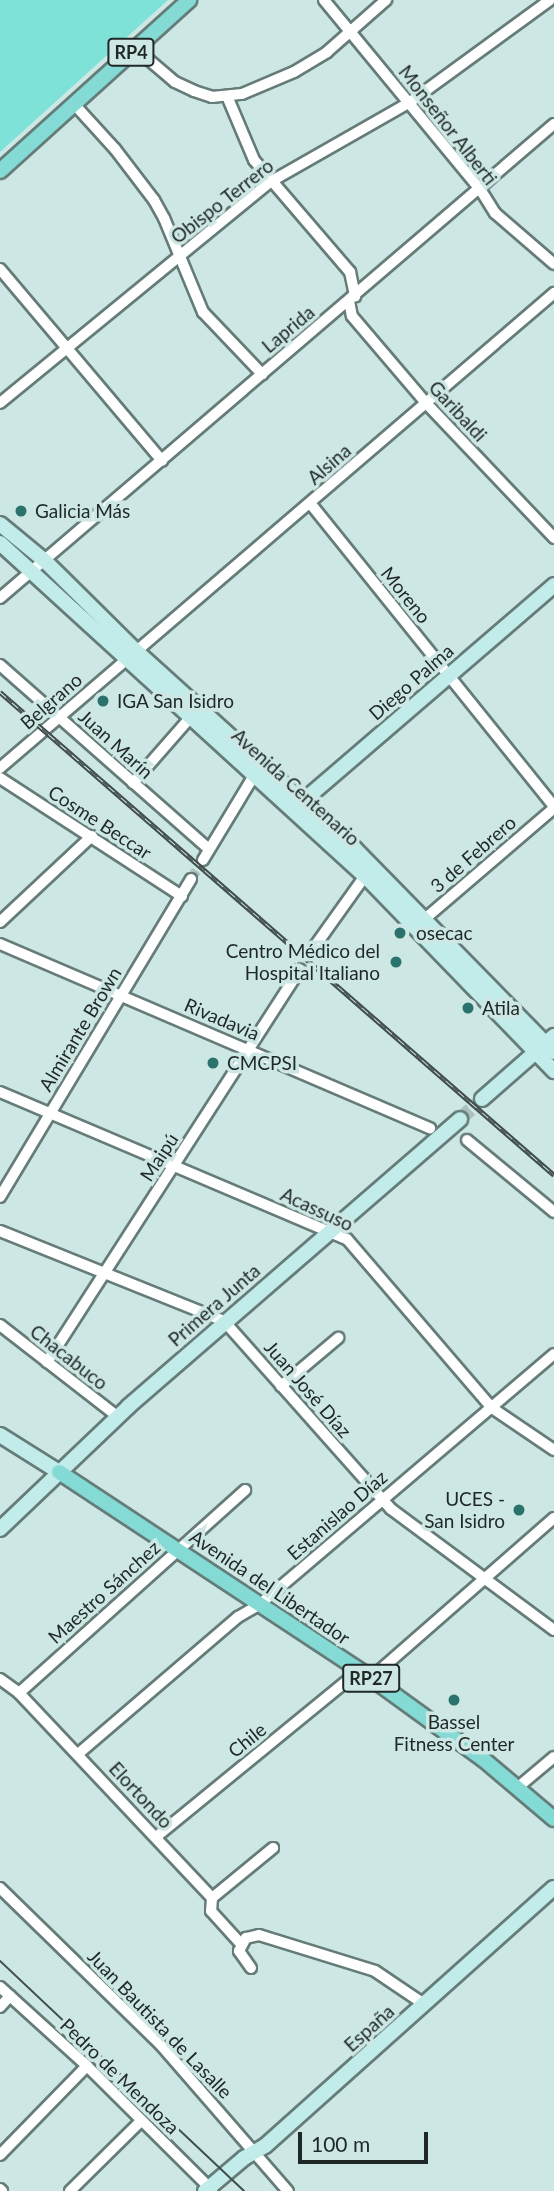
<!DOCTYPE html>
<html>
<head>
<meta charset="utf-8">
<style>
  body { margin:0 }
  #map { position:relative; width:554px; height:2191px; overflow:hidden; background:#cde7e4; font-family:Lato,sans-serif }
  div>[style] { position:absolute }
  .green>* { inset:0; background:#7fe2d9 }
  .street-tunnel>* { height:10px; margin-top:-5px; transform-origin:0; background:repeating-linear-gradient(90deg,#aac1be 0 10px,transparent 0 15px) }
  .secondary-tunnel>* { height:14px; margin-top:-7px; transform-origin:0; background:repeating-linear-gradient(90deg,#aac1be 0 14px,transparent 0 21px) }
  .roads { filter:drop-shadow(2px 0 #657c79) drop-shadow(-2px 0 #657c79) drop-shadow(0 2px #657c79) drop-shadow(0 -2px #657c79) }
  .street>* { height:10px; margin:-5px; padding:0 5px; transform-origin:5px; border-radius:5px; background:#fff }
  .secondary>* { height:14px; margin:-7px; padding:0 7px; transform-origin:7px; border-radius:7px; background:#c2ece9 }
  .primary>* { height:14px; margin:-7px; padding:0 7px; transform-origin:7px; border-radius:7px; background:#84dad4 }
  .tram>* { height:2px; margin:-1px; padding:0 1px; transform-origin:1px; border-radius:1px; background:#404d4b }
  .rail>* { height:5px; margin-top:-2.5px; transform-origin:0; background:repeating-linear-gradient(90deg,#cde7e4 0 8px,#404d4b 0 16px); box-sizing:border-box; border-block:2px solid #404d4b }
  .dots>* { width:19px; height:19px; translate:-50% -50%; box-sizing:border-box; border:4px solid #cde7e4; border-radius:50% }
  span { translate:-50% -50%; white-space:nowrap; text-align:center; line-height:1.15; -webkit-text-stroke:7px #cde7e4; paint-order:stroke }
  .shield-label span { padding:2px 5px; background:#cde7e4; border:2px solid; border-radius:5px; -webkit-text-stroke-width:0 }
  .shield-label { font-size:18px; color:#1f2827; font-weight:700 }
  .street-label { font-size:19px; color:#1f2827 }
  .poi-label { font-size:19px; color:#1f2827 }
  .left { translate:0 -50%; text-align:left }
  .right { translate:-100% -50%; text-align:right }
  .scale { position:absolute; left:298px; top:2132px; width:130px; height:32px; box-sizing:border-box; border:4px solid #1f2827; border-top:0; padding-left:9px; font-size:21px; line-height:24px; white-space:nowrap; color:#1f2827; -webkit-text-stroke:5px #cde7e4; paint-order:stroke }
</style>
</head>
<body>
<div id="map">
  <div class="green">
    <i style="clip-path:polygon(0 0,168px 0,0 152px)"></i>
    <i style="clip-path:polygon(117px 53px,119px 56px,0 162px,0 158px)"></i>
  </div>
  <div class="street-tunnel">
    <i style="left:191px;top:879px;width:22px;rotate:-58deg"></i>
  </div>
  <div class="secondary-tunnel">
    <i style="left:460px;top:1119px;width:30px;rotate:-42deg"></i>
  </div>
  <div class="roads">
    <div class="street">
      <i style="left:324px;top:0;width:245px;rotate:50.5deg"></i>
      <i style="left:480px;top:189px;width:28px;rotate:58deg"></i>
      <i style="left:495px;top:213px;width:78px;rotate:40.8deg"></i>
      <i style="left:135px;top:48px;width:52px;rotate:40.4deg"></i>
      <i style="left:175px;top:82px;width:21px;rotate:25deg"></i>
      <i style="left:194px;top:91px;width:19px;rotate:18deg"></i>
      <i style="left:212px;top:97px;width:30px;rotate:-6deg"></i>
      <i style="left:242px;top:94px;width:56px;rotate:-22.9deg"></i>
      <i style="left:294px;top:72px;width:39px;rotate:-31deg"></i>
      <i style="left:327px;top:52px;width:79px;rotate:-41.4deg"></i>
      <i style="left:227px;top:96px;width:69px;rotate:67.1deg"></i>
      <i style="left:254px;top:160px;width:148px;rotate:49.4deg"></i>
      <i style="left:350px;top:272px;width:25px;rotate:78deg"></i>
      <i style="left:74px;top:104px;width:61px;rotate:47.7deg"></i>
      <i style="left:115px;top:149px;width:64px;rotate:52.6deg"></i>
      <i style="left:154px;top:200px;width:21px;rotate:61deg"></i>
      <i style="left:164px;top:218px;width:102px;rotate:67.5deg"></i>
      <i style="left:203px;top:312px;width:86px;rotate:46.4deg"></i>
      <i style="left:0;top:269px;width:251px;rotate:49.8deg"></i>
      <i style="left:349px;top:301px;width:15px;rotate:79deg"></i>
      <i style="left:352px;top:316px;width:114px;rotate:49.6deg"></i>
      <i style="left:426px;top:403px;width:186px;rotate:46.5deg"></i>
      <i style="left:0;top:403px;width:349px;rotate:-39.3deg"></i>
      <i style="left:270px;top:182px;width:161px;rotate:-29.7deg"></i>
      <i style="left:410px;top:102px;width:173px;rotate:-36.1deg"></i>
      <i style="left:310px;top:503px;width:389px;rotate:51.2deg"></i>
      <i style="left:0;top:598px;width:729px;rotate:-40.55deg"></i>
      <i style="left:0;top:665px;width:278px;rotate:41.4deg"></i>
      <i style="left:0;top:768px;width:730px;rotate:-40.61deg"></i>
      <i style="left:0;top:778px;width:217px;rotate:33deg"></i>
      <i style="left:133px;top:783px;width:86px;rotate:-48.8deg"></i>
      <i style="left:203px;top:860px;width:103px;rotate:-58.9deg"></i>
      <i style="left:0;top:922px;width:126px;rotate:-43.1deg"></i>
      <i style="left:420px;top:923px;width:177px;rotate:-40.6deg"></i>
      <i style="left:0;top:944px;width:468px;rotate:23.2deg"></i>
      <i style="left:315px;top:946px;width:86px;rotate:-54.5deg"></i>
      <i style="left:0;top:1092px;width:377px;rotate:23deg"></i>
      <i style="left:347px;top:1239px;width:223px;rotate:49.4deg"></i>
      <i style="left:492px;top:1408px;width:75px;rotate:34.1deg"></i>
      <i style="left:467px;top:1140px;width:113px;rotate:39.6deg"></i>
      <i style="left:0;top:1197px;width:371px;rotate:-59deg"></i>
      <i style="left:0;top:1231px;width:241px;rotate:21.9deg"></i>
      <i style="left:224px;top:1321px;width:251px;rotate:48.4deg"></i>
      <i style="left:391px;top:1509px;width:203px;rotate:36.6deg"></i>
      <i style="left:0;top:1325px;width:148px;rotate:37.9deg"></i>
      <i style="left:47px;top:1362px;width:467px;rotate:-57.2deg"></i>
      <i style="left:281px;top:1386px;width:75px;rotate:-40.1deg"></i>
      <i style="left:371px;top:1678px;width:243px;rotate:-41.2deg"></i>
      <i style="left:0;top:1679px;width:24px;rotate:36deg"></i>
      <i style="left:19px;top:1693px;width:282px;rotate:46.7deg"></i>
      <i style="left:212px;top:1898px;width:13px;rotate:94deg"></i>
      <i style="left:211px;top:1911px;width:45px;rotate:47.7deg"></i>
      <i style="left:19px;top:1693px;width:304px;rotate:-41.9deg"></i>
      <i style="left:78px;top:1754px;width:211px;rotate:-40.6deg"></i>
      <i style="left:238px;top:1617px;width:24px;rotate:-30deg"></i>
      <i style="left:259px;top:1605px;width:387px;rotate:-40.4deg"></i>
      <i style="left:517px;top:1788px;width:48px;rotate:-40deg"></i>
      <i style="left:156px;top:1837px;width:264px;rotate:-39.3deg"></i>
      <i style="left:0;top:1888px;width:223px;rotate:44.3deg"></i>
      <i style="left:160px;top:2044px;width:195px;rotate:49deg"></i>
      <i style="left:212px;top:1898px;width:79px;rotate:-39.3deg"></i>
      <i style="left:251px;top:1968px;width:21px;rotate:-125deg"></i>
      <i style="left:239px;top:1951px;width:15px;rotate:-62deg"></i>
      <i style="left:246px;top:1938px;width:13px;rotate:-13deg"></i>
      <i style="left:259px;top:1935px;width:121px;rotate:17.2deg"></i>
      <i style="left:375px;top:1971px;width:59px;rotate:34deg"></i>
      <i style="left:0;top:1987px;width:118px;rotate:42.2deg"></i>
      <i style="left:87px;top:2066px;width:176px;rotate:44.8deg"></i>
      <i style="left:0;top:2007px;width:15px;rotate:-48deg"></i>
      <i style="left:0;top:2155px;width:124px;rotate:-45.7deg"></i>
      <i style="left:0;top:2189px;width:3px;rotate:45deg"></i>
      <i style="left:70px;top:2191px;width:100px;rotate:-44.6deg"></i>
    </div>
    <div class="secondary">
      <i style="left:0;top:524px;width:58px;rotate:39.4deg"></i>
      <i style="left:45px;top:561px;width:128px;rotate:44.7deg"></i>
      <i style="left:136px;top:651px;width:295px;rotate:42.1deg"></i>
      <i style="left:355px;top:849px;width:284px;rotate:45.6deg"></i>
      <i style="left:0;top:543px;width:494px;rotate:42.4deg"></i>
      <i style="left:365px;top:876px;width:272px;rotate:45.9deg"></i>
      <i style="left:295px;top:808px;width:342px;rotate:-40.7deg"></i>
      <i style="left:482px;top:1099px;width:96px;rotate:-41.2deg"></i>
      <i style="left:0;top:1435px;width:70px;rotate:32.1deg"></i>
      <i style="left:0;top:1529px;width:178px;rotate:-43.6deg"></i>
      <i style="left:129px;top:1406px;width:438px;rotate:-40.9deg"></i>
      <i style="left:205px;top:2191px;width:51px;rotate:-40.2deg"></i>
      <i style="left:244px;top:2158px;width:24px;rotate:-30deg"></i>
      <i style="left:265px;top:2146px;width:387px;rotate:-41.8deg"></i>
    </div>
    <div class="primary">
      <i style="left:0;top:171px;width:255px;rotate:-42.1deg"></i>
      <i style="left:59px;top:1472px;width:374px;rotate:33.4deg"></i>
      <i style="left:371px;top:1678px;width:138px;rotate:35.9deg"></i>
      <i style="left:483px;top:1759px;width:93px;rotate:40.2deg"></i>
    </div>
  </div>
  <div class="tram">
    <i style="left:0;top:1961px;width:335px;rotate:43.3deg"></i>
  </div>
  <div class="rail">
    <i style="left:0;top:692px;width:735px;rotate:41.08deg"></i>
  </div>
  <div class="dots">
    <i style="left:21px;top:511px;background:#2a736d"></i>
    <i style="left:103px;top:701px;background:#2a736d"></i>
    <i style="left:400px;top:933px;background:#2a736d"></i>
    <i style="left:396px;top:962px;background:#2a736d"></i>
    <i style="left:468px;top:1008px;background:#2a736d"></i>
    <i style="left:213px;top:1063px;background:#2a736d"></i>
    <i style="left:519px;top:1510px;background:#2a736d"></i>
    <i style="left:454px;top:1700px;background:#2a736d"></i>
  </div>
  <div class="shield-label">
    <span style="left:131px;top:52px">RP4</span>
    <span style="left:371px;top:1678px">RP27</span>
  </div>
  <div class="street-label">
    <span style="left:448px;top:125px;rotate:52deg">Monseñor Alberti</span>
    <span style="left:222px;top:201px;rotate:-38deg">Obispo Terrero</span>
    <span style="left:288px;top:329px;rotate:-40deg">Laprida</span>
    <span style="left:458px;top:411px;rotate:47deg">Garibaldi</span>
    <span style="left:329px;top:464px;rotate:-41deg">Alsina</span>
    <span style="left:406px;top:595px;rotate:51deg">Moreno</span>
    <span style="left:411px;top:682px;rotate:-41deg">Diego Palma</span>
    <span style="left:51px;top:701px;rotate:-41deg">Belgrano</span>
    <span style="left:116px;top:744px;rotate:42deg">Juan Marín</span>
    <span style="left:296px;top:787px;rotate:42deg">Avenida Centenario</span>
    <span style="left:100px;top:822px;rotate:33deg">Cosme Beccar</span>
    <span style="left:473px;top:854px;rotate:-41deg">3 de Febrero</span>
    <span style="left:222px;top:1019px;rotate:23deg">Rivadavia</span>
    <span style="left:80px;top:1029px;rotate:-59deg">Almirante Brown</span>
    <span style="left:159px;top:1157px;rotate:-57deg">Maipú</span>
    <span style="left:317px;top:1209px;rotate:25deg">Acassuso</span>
    <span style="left:214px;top:1305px;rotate:-41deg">Primera Junta</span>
    <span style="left:69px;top:1357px;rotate:38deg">Chacabuco</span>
    <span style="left:308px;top:1389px;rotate:49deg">Juan José Díaz</span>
    <span style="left:337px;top:1515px;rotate:-41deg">Estanislao Díaz</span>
    <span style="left:270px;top:1587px;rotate:34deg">Avenida del Libertador</span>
    <span style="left:104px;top:1592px;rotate:-42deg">Maestro Sánchez</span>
    <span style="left:247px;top:1740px;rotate:-39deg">Chile</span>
    <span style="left:141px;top:1795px;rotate:47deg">Elortondo</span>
    <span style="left:160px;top:2024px;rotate:46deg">Juan Bautista de Lasalle</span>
    <span style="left:369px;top:2028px;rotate:-42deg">España</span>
    <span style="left:120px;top:2076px;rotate:44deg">Pedro de Mendoza</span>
  </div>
  <div class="poi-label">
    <span class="left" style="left:35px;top:511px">Galicia Más</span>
    <span class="left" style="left:117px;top:701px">IGA San Isidro</span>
    <span class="left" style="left:416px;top:933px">osecac</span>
    <span class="right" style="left:380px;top:962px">Centro Médico del<br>Hospital Italiano</span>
    <span class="left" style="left:482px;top:1008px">Atila</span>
    <span class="left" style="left:227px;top:1063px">CMCPSI</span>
    <span class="right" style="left:505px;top:1510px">UCES -<br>San Isidro</span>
    <span style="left:454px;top:1733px">Bassel<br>Fitness Center</span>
  </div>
  <div class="scale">100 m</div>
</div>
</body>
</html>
